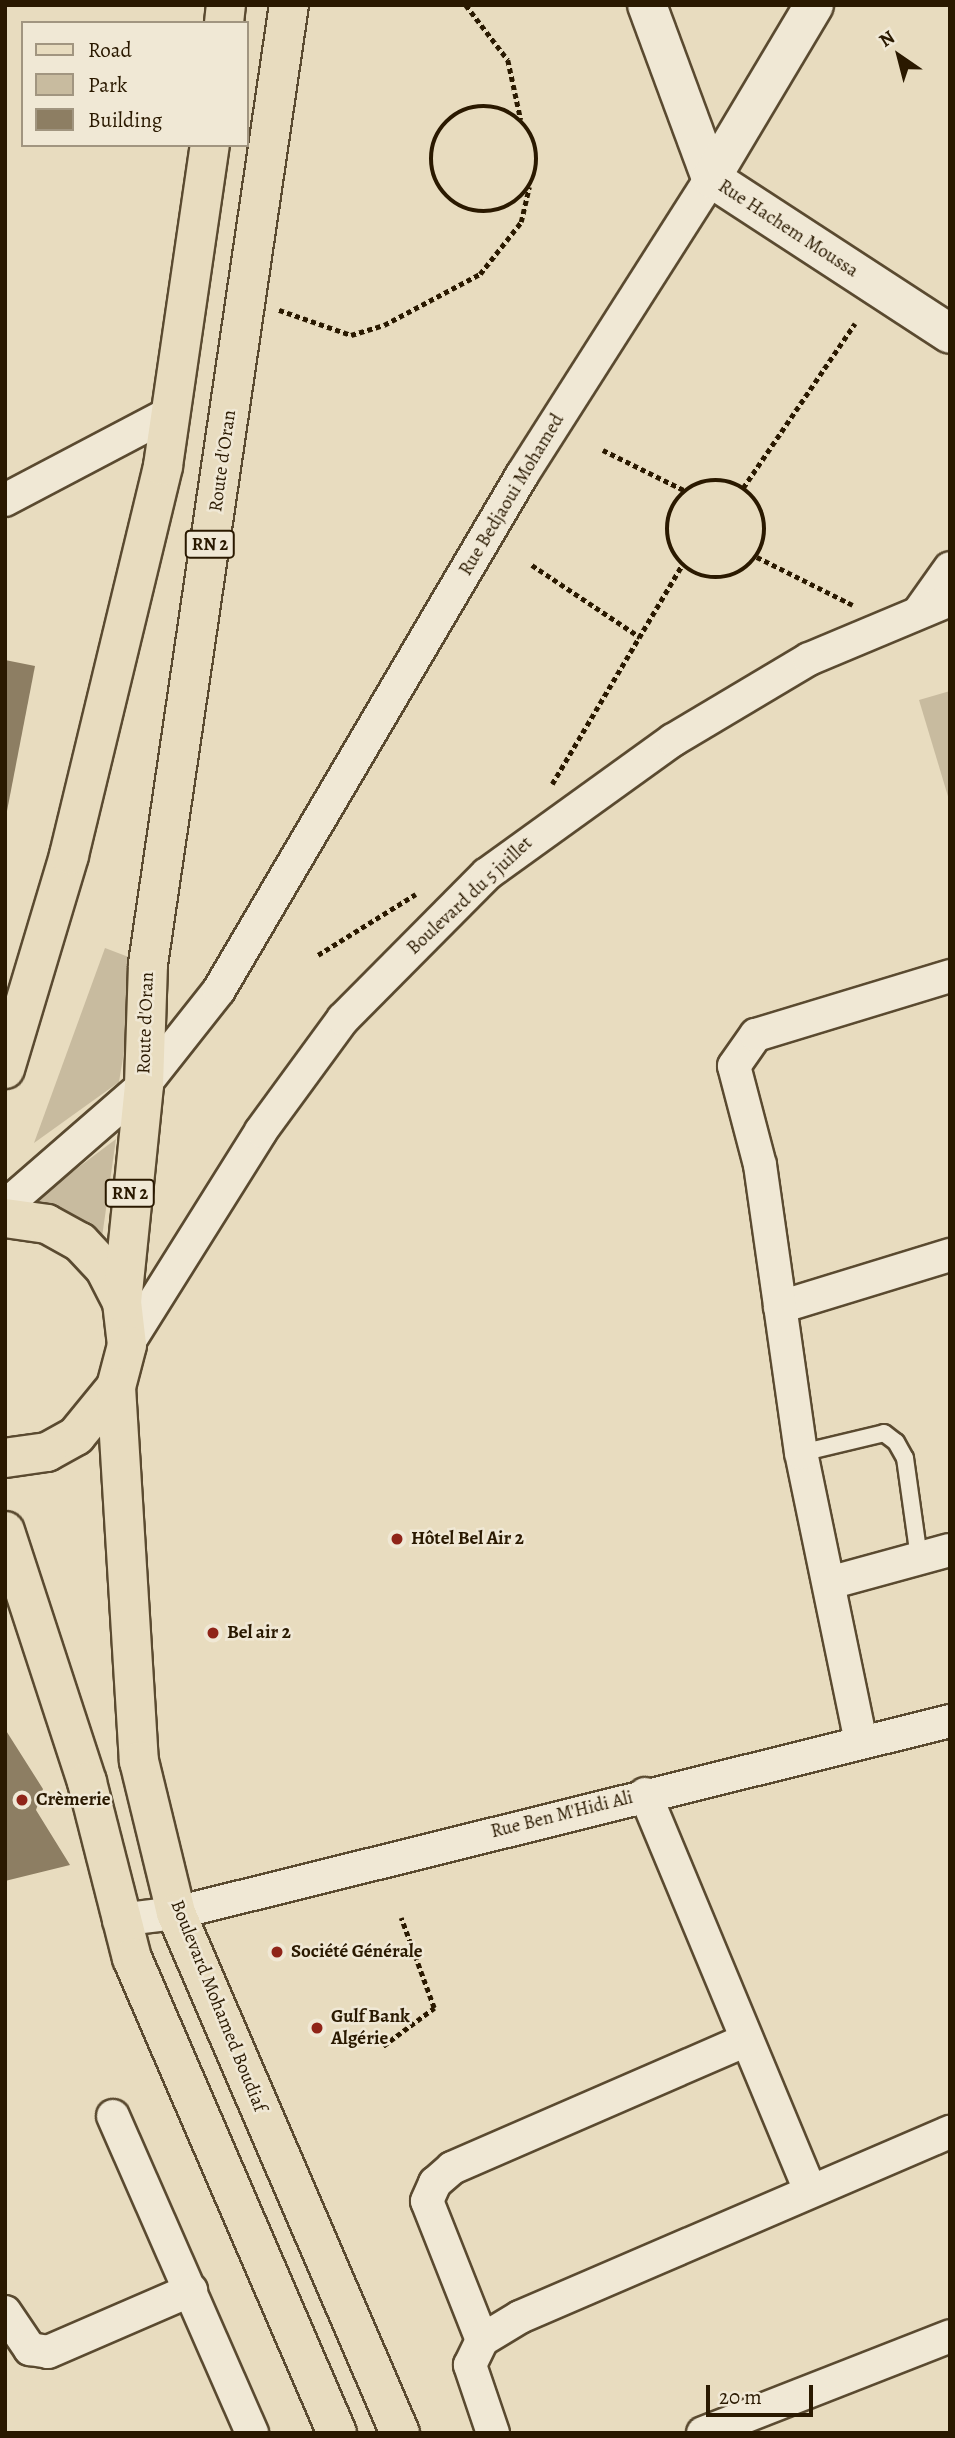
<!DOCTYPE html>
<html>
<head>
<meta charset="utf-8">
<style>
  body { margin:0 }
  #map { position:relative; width:955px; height:2438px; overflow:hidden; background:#e8dcbf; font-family:Alegreya,serif }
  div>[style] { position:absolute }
  .green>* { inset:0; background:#c8bb9f }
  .building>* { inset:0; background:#8d7e63 }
  .path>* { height:4.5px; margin-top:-2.25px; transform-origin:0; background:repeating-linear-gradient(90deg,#2a1900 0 5px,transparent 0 8.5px) }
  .path>.ring { margin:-2.25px; padding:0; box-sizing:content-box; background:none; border:4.5px solid #2a1900; border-radius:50% }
  .roads { filter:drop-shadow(2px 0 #5a4a30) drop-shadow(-2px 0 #5a4a30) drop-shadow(0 2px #5a4a30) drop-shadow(0 -2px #5a4a30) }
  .service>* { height:16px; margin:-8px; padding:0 8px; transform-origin:8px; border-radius:8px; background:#f0e8d5 }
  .minor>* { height:32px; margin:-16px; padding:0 16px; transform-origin:16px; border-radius:16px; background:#f0e8d5 }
  .tertiary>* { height:38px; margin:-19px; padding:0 19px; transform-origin:19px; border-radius:19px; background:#f0e8d5 }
  .primary>* { height:38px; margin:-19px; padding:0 19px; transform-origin:19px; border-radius:19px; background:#e8dcbf }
  .dots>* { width:19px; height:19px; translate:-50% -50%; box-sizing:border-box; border:4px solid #f0e8d5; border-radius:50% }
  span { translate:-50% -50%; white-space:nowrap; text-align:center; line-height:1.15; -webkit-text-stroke:5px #f0e8d5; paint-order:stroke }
  .shield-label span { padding:2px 5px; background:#f0e8d5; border:2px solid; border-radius:5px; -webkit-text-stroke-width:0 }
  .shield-label { font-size:18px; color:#2a1900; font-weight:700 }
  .street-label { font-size:19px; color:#2a1900 }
  .poi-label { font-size:19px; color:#2a1900; font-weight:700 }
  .left { translate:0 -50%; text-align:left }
  .frame { position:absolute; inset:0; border:7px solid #2a1900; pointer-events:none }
  .legend { position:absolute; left:21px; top:21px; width:228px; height:126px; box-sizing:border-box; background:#f0e8d5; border:2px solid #a19580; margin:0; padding:9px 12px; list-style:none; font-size:21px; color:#2a1900 }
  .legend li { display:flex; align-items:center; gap:14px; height:35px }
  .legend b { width:35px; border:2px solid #a19580 }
  .north { position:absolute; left:864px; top:21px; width:70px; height:70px; -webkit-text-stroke:5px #f0e8d5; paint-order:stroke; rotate:325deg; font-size:19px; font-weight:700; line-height:28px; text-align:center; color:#2a1900 }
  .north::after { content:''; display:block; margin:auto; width:24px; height:32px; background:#2a1900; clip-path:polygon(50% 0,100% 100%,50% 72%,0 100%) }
  .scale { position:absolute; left:706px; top:2385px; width:107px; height:32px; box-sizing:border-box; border:4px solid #2a1900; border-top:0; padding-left:9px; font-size:21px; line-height:24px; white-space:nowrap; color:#2a1900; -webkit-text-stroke:5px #f0e8d5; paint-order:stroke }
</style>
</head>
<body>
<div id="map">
  <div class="green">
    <i style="clip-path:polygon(950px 691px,950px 803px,919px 700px)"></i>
    <i style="clip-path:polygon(105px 948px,139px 961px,119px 1082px,34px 1143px)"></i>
    <i style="clip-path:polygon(116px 1139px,100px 1251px,11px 1218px)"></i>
  </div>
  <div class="building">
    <i style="clip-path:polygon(5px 660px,35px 666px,7px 811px,5px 811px)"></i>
    <i style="clip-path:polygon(5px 1729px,43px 1789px,36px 1810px,70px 1865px,5px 1881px)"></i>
  </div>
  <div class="path">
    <i style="left:466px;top:5px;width:69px;rotate:52.6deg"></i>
    <i style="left:508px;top:60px;width:61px;rotate:77.8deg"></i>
    <i class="ring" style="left:431px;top:106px;width:101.5px;height:101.5px"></i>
    <i style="left:279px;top:310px;width:76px;rotate:19.1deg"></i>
    <i style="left:351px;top:335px;width:34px;rotate:-17deg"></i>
    <i style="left:384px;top:325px;width:109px;rotate:-28deg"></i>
    <i style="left:480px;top:274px;width:66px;rotate:-51.7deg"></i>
    <i style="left:521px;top:222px;width:36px;rotate:-77deg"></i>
    <i style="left:603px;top:450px;width:93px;rotate:26.3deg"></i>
    <i class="ring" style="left:667px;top:480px;width:93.5px;height:93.5px"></i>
    <i style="left:743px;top:488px;width:199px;rotate:-55.8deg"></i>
    <i style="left:757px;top:557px;width:107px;rotate:26.6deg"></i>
    <i style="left:532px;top:565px;width:130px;rotate:33.7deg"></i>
    <i style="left:552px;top:784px;width:255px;rotate:-59.3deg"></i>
    <i style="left:318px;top:955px;width:115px;rotate:-31.9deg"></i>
    <i style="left:383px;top:2046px;width:64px;rotate:-36.7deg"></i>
    <i style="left:434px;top:2008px;width:96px;rotate:-110.1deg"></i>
  </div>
  <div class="roads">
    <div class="service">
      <i style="left:801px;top:1453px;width:85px;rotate:-13.5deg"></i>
      <i style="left:884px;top:1433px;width:15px;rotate:37deg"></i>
      <i style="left:896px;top:1442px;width:18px;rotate:61deg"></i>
      <i style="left:905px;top:1458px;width:101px;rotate:82deg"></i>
    </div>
    <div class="minor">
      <i style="left:5px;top:500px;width:187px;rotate:-27.8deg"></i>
      <i style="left:921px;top:609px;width:50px;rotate:-54.7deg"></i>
      <i style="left:5px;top:1206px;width:184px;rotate:-41deg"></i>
      <i style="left:144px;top:1085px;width:121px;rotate:-51.7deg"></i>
      <i style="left:219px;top:990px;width:598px;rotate:-59.53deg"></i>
      <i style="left:522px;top:475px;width:352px;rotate:-57.5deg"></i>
      <i style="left:780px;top:1307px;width:178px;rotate:-17deg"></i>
      <i style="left:127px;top:1345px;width:252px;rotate:-57.9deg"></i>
      <i style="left:261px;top:1131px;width:139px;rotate:-53.8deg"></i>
      <i style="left:343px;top:1019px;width:204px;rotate:-45.2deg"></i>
      <i style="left:487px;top:874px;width:229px;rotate:-35.8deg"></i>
      <i style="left:673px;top:740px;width:158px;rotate:-30.8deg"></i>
      <i style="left:809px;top:659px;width:153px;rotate:-22.7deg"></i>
      <i style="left:829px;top:1583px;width:125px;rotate:-15.3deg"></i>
      <i style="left:861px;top:1742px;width:295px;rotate:-101.7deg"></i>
      <i style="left:801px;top:1453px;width:291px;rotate:-98.1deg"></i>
      <i style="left:760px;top:1165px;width:102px;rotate:-104.7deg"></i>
      <i style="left:734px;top:1066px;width:38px;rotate:-55deg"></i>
      <i style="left:756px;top:1035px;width:203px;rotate:-16.9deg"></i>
      <i style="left:645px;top:1794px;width:430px;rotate:67.4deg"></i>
      <i style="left:119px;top:1920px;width:57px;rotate:-7deg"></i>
      <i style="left:176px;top:1913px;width:797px;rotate:-13.93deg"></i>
      <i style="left:113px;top:2116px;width:346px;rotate:66.3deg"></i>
      <i style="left:5px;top:2312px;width:45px;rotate:56deg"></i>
      <i style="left:30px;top:2349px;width:18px;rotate:9deg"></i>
      <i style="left:48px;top:2352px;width:156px;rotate:-23.4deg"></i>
      <i style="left:482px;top:2340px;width:149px;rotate:-111.6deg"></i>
      <i style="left:427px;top:2201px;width:20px;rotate:-66deg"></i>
      <i style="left:435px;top:2183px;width:23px;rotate:-41deg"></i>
      <i style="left:452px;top:2168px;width:321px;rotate:-23.5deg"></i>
      <i style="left:493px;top:2433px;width:72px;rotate:-108.7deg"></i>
      <i style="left:470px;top:2365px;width:28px;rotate:-64deg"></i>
      <i style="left:482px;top:2340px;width:44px;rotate:-31.2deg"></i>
      <i style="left:520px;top:2317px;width:468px;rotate:-23.3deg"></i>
      <i style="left:703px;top:2433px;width:265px;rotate:-21.4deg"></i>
    </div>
    <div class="tertiary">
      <i style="left:647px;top:5px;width:184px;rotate:69.7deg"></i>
      <i style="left:711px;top:178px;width:285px;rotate:33.1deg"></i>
      <i style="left:711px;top:178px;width:201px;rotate:-59.2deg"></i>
    </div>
    <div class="primary">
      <i style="left:224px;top:23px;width:18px;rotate:-84deg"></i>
      <i style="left:5px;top:1069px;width:223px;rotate:-73.3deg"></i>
      <i style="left:69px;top:855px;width:400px;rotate:-76.4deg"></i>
      <i style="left:163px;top:466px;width:324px;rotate:-81.7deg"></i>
      <i style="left:5px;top:1218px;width:42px;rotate:8.1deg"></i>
      <i style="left:47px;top:1224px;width:38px;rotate:29deg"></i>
      <i style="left:80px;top:1242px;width:37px;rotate:47deg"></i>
      <i style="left:105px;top:1269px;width:37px;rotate:63deg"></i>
      <i style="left:122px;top:1302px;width:43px;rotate:83.4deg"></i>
      <i style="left:127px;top:1345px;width:43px;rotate:104.7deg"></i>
      <i style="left:116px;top:1387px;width:63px;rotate:129.2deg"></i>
      <i style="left:76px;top:1436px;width:33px;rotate:151deg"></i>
      <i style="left:47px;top:1452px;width:42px;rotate:171.9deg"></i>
      <i style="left:122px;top:1302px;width:218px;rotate:-84.2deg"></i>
      <i style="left:144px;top:1085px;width:121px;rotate:-88.1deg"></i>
      <i style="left:148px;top:964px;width:969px;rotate:-81.64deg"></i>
      <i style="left:116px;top:1387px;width:375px;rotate:86.5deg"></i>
      <i style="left:139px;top:1761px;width:156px;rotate:76.3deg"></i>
      <i style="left:176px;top:1913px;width:566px;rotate:66.7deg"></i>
      <i style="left:5px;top:1531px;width:264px;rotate:71.9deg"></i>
      <i style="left:87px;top:1782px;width:182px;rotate:75.7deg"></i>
      <i style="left:132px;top:1958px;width:517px;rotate:66.66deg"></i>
    </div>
  </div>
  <div class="dots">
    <i style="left:397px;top:1539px;background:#8f2418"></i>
    <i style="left:213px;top:1633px;background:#8f2418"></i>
    <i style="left:22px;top:1800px;background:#8f2418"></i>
    <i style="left:277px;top:1952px;background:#8f2418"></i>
    <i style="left:317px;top:2028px;background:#8f2418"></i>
  </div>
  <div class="shield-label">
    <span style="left:210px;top:544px">RN 2</span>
    <span style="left:130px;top:1193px">RN 2</span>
  </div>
  <div class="street-label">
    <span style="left:788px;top:229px;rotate:33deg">Rue Hachem Moussa</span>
    <span style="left:223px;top:461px;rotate:-82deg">Route d'Oran</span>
    <span style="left:512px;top:495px;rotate:-59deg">Rue Bedjaoui Mohamed</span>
    <span style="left:470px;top:896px;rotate:-43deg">Boulevard du 5 juillet</span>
    <span style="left:146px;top:1023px;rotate:-88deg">Route d'Oran</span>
    <span style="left:562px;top:1815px;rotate:-14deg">Rue Ben M'Hidi Ali</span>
    <span style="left:218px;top:2006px;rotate:68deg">Boulevard Mohamed Boudiaf</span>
  </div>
  <div class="poi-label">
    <span class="left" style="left:411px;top:1539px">Hôtel Bel Air 2</span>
    <span class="left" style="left:227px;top:1633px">Bel air 2</span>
    <span class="left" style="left:36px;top:1800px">Crèmerie</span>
    <span class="left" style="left:291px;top:1952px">Société Générale</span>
    <span class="left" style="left:331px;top:2028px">Gulf Bank<br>Algérie</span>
  </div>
  <div class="frame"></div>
  <ul class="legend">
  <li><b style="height:9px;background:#e8dcbf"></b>Road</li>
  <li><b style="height:19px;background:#c8bb9f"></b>Park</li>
  <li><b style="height:19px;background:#8d7e63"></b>Building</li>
  </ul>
  <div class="north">N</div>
  <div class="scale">20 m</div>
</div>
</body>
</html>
